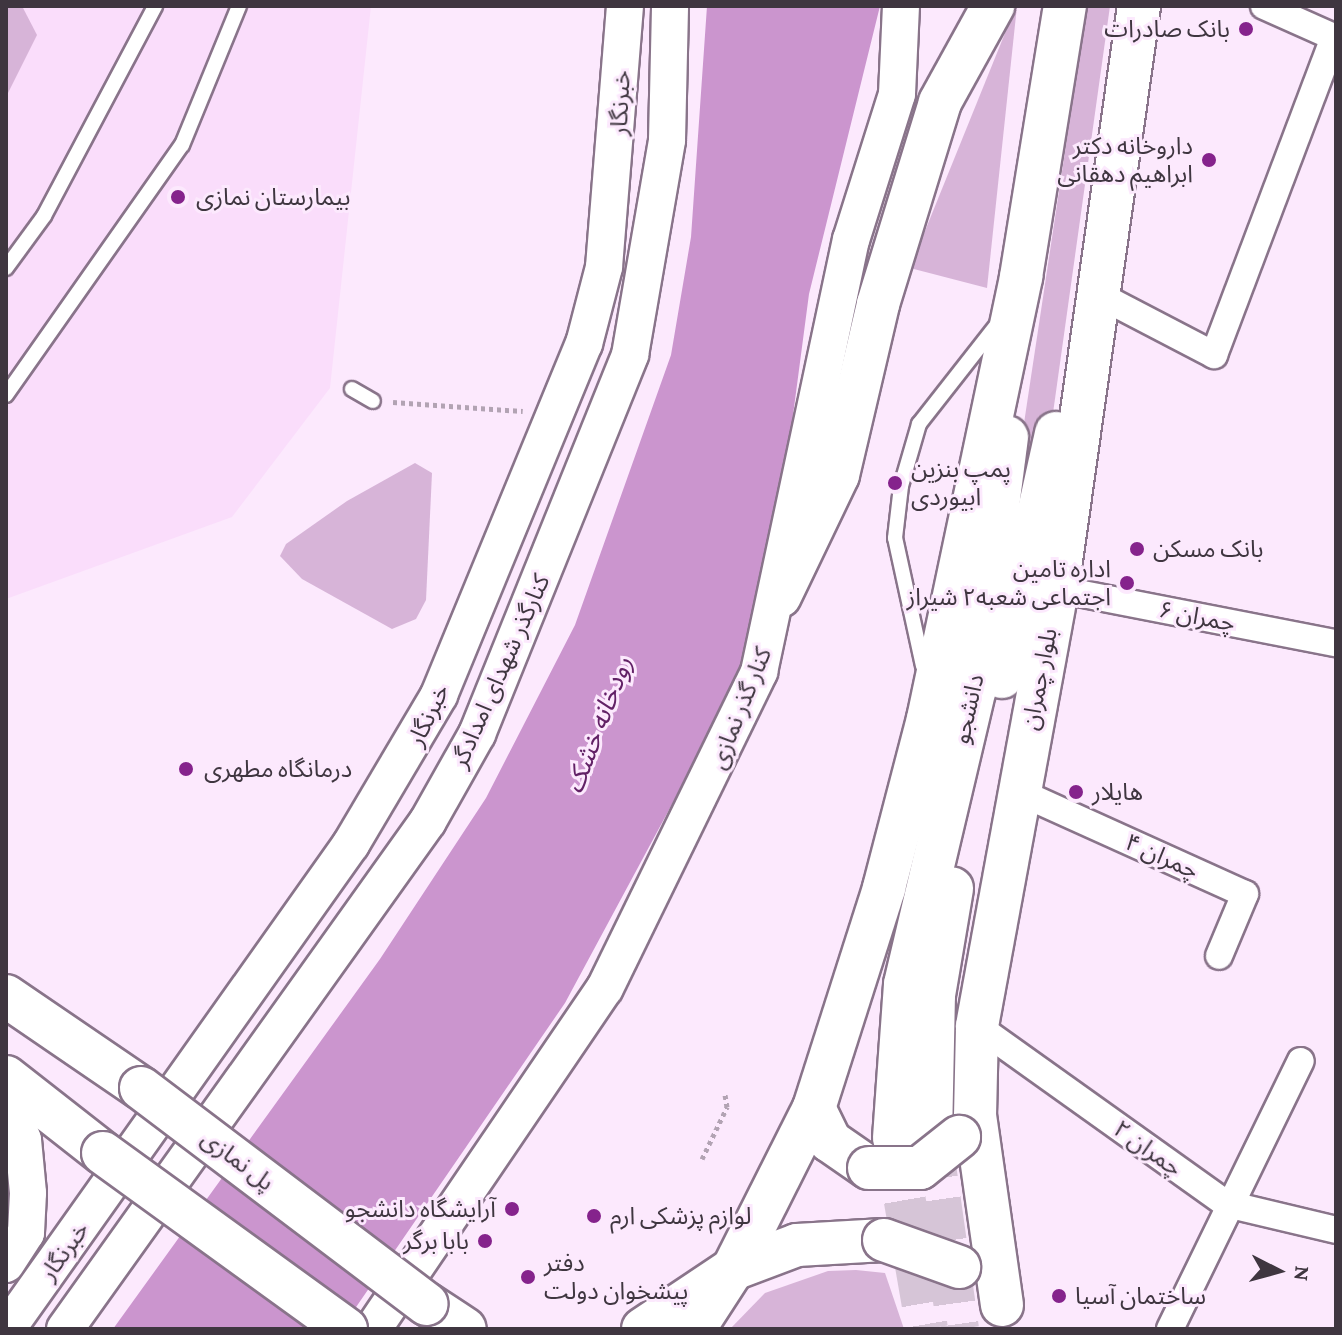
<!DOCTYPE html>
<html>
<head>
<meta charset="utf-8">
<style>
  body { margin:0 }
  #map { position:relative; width:1342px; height:1335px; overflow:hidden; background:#fce9fd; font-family:"Crimson Pro","Noto Sans Arabic",serif }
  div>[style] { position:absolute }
  .built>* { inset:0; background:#faddfb }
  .green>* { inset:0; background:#d7b4d8 }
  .water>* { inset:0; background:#cb95ce }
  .primary-tunnel>* { height:42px; margin-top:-21px; transform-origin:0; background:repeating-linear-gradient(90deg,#d6c5d7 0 42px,transparent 0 63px) }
  .path>* { height:5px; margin-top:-2.5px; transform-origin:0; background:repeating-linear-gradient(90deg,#b2a3b3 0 4px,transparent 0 8px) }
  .roads { filter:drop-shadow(2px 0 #89748a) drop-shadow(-2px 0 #89748a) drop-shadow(0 2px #89748a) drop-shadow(0 -2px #89748a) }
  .service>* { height:14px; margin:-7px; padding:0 7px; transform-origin:7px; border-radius:7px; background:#fff }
  .minor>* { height:26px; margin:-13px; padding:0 13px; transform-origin:13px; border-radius:13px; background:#fff }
  .secondary>* { height:36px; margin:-18px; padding:0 18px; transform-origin:18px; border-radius:18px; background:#fff }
  .primary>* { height:42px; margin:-21px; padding:0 21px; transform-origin:21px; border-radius:21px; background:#fff }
  .bridges { filter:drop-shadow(2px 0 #89748a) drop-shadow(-2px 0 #89748a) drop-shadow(0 2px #89748a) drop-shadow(0 -2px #89748a) }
  .primary-bridge>* { height:42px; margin:-21px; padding:0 21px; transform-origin:21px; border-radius:21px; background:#fff }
  .dots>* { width:22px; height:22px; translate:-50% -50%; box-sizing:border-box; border:4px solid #fce9fd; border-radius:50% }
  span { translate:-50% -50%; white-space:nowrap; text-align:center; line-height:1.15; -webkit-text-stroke:6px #fce9fd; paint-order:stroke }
  .poi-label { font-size:24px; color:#3f3640 }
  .right { translate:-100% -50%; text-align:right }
  .left { translate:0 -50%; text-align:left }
  .street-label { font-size:24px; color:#3f3640 }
  .water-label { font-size:26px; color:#622166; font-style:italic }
  .frame { position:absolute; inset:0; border:8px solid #3f3640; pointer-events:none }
  .north { position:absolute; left:1238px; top:1231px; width:80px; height:80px; -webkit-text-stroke:6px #fce9fd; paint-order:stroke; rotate:96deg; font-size:22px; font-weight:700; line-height:32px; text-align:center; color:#3f3640 }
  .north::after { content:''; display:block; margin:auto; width:28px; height:36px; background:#3f3640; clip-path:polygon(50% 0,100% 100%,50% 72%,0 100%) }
</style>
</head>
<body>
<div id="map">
  <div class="built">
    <i style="clip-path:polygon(6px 6px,371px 6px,330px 388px,232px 517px,6px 599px)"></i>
  </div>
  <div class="green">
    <i style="clip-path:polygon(6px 6px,22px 6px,37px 35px,6px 97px)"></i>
    <i style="clip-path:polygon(1016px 6px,1017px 6px,987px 288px,910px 268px)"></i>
    <i style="clip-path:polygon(1087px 6px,1110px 6px,1053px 413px,1002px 656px,989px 655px)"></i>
    <i style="clip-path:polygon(415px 463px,432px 473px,426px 600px,416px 619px,392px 629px,302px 579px,280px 556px,286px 544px,347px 501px)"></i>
    <i style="clip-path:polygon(856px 1270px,885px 1273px,904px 1329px,730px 1329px,765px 1293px,828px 1271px)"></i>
  </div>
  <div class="water">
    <i style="clip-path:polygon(707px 6px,880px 6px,809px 294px,781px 506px,748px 663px,565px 1003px,341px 1329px,113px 1329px,380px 959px,486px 798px,575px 625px,671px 355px,691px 237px)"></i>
  </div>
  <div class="primary-tunnel">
    <i style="left:931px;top:1137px;width:194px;rotate:82deg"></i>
    <i style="left:894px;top:1138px;width:194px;rotate:80.2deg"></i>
  </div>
  <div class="path">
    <i style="left:393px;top:402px;width:130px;rotate:4deg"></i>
    <i style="left:702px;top:1159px;width:58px;rotate:-64.3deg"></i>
    <i style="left:727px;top:1107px;width:13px;rotate:-99deg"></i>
  </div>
  <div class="roads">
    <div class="service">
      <i style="left:6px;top:268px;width:64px;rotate:-53.8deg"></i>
      <i style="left:44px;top:216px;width:238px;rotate:-62.1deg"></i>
      <i style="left:352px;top:389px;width:24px;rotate:30deg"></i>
      <i style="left:6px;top:395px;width:306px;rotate:-54.9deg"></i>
      <i style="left:182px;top:145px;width:150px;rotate:-67.7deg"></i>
      <i style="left:923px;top:666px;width:131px;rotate:-102.3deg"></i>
      <i style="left:895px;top:538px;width:52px;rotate:-83.4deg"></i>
      <i style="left:901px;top:486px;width:65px;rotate:-73.8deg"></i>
      <i style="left:919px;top:424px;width:123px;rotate:-51.9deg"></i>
    </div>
    <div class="minor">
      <i style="left:1264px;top:6px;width:79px;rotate:24deg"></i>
      <i style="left:1097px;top:294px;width:132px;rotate:27.5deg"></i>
      <i style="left:1214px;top:355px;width:340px;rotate:-69.3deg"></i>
      <i style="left:1057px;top:589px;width:284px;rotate:11deg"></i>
      <i style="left:1017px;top:791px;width:250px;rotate:24.3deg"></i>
      <i style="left:1245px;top:894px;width:67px;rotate:112.8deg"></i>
      <i style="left:977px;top:1026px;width:307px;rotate:35.5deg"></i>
      <i style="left:1227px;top:1204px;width:112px;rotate:13.4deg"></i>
      <i style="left:1170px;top:1329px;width:298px;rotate:-64deg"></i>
    </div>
    <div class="secondary">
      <i style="left:6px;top:1095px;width:48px;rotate:69.3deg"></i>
      <i style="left:23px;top:1140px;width:53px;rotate:84.6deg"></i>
      <i style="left:28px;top:1193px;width:40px;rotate:92.9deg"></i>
      <i style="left:26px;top:1233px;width:37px;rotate:123deg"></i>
      <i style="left:7px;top:1329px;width:595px;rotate:-54.65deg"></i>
      <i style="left:351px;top:844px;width:173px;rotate:-59.4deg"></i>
      <i style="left:439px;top:695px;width:380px;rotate:-67.6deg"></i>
      <i style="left:584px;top:344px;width:80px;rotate:-75.4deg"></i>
      <i style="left:604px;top:267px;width:262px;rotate:-85.4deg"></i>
      <i style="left:65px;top:1329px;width:624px;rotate:-54.45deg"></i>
      <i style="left:428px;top:821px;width:100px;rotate:-60.6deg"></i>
      <i style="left:477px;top:734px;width:409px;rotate:-68deg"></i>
      <i style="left:630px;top:355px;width:218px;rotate:-80.2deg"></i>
      <i style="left:667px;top:140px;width:134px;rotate:-88.7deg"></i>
      <i style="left:373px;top:1329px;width:412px;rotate:-55.8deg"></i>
      <i style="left:605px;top:988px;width:352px;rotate:-64deg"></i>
      <i style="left:759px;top:672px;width:442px;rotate:-78deg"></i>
      <i style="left:851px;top:240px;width:153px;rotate:-72.5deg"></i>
      <i style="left:897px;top:94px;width:88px;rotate:-87.4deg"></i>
    </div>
    <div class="primary">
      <i style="left:780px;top:596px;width:134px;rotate:-64.4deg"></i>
      <i style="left:838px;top:475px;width:176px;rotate:-76.8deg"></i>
      <i style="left:878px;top:304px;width:211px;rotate:-72.9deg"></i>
      <i style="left:940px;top:102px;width:110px;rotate:-61.1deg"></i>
      <i style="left:1002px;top:677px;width:250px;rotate:-77.5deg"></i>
      <i style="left:6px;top:996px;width:163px;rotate:34.3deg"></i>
      <i style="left:6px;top:1077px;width:123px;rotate:38.1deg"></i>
      <i style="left:814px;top:1108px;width:37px;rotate:64deg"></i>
      <i style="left:830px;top:1141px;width:47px;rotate:34.7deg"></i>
      <i style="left:931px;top:1137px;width:142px;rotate:-88.8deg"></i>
      <i style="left:934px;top:995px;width:108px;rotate:-80.4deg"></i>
      <i style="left:894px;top:1138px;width:154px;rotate:-85.9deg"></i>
      <i style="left:905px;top:984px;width:301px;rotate:-76.7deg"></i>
      <i style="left:974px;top:691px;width:256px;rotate:-82.6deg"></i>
      <i style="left:427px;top:1304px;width:45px;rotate:33.3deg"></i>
      <i style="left:1002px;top:1305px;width:191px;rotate:-98.1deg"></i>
      <i style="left:975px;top:1116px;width:90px;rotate:-88.7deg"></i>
      <i style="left:977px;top:1026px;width:444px;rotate:-79.6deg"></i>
      <i style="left:1057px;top:589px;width:589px;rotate:-81.99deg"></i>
      <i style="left:643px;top:1329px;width:108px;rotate:-33.7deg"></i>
      <i style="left:733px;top:1269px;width:68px;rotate:-20.6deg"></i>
      <i style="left:797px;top:1245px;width:87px;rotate:-3.3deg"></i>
      <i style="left:694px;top:1329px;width:72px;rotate:-57deg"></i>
      <i style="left:733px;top:1269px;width:180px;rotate:-63.3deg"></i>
      <i style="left:814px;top:1108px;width:231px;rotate:-72.3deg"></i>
      <i style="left:884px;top:888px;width:175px;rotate:-75.4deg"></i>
      <i style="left:928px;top:719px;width:452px;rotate:-78.1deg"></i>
      <i style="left:1021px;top:277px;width:275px;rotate:-80.8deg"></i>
    </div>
  </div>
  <div class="bridges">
    <div class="primary-bridge">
      <i style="left:141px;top:1088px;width:358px;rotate:37.1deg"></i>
      <i style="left:103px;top:1153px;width:300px;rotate:35.9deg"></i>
      <i style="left:869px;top:1168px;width:51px"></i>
      <i style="left:920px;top:1168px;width:50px;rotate:-38.5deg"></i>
      <i style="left:884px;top:1240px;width:80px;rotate:19.8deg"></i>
    </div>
  </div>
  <div class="dots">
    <i style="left:1246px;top:29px;background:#85238c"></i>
    <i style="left:1209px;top:160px;background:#85238c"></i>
    <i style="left:178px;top:197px;background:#85238c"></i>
    <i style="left:895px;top:483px;background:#85238c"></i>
    <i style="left:1137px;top:549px;background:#85238c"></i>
    <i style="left:1127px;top:583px;background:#85238c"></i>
    <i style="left:186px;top:769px;background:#85238c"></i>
    <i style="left:1076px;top:792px;background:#85238c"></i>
    <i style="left:512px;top:1209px;background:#85238c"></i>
    <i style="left:594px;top:1216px;background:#85238c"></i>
    <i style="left:485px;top:1241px;background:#85238c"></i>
    <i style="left:528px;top:1277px;background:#85238c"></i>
    <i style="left:1059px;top:1296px;background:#85238c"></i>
  </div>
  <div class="poi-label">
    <span class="right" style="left:1230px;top:29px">بانک صادرات</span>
    <span class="right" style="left:1193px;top:160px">داروخانه دکتر<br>ابراهیم دهقانی</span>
    <span class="left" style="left:196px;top:197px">بیمارستان نمازی</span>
    <span class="left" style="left:911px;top:483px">پمپ بنزین<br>ابیوردی</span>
    <span class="left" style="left:1153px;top:549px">بانک مسکن</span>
    <span class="right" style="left:1111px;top:583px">اداره تامین<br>اجتماعی شعبه۲ شیراز</span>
    <span class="left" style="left:204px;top:769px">درمانگاه مطهری</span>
    <span class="left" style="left:1092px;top:792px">هایلار</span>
    <span class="right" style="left:496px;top:1209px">آرایشگاه دانشجو</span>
    <span class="left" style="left:610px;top:1216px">لوازم پزشکی ارم</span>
    <span class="right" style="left:469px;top:1241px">بابا برگر</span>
    <span class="left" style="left:544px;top:1277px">دفتر<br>پیشخوان دولت</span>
    <span class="left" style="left:1075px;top:1296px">ساختمان آسیا</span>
  </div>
  <div class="street-label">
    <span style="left:620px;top:103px;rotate:-87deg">خبرنگار</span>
    <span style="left:1197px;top:616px;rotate:11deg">۶ چمران</span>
    <span style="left:500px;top:671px;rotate:-66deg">کنارگذر شهدای امدادگر</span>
    <span style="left:1039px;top:679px;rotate:-79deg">بلوار چمران</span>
    <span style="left:740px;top:708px;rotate:-68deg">کنار گذر نمازی</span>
    <span style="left:968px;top:709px;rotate:-77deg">دانشجو</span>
    <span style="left:428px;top:715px;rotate:-64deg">خبرنگار</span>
    <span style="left:1162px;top:856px;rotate:24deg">۴ چمران</span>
    <span style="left:1148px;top:1148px;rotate:36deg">۲ چمران</span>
    <span style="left:238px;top:1160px;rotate:37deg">پل نمازی</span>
    <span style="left:64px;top:1251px;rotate:-54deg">خبرنگار</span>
  </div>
  <div class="water-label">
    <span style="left:599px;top:725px;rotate:-69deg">رودخانه خشک</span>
  </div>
  <div class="frame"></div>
  <div class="north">N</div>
</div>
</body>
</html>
